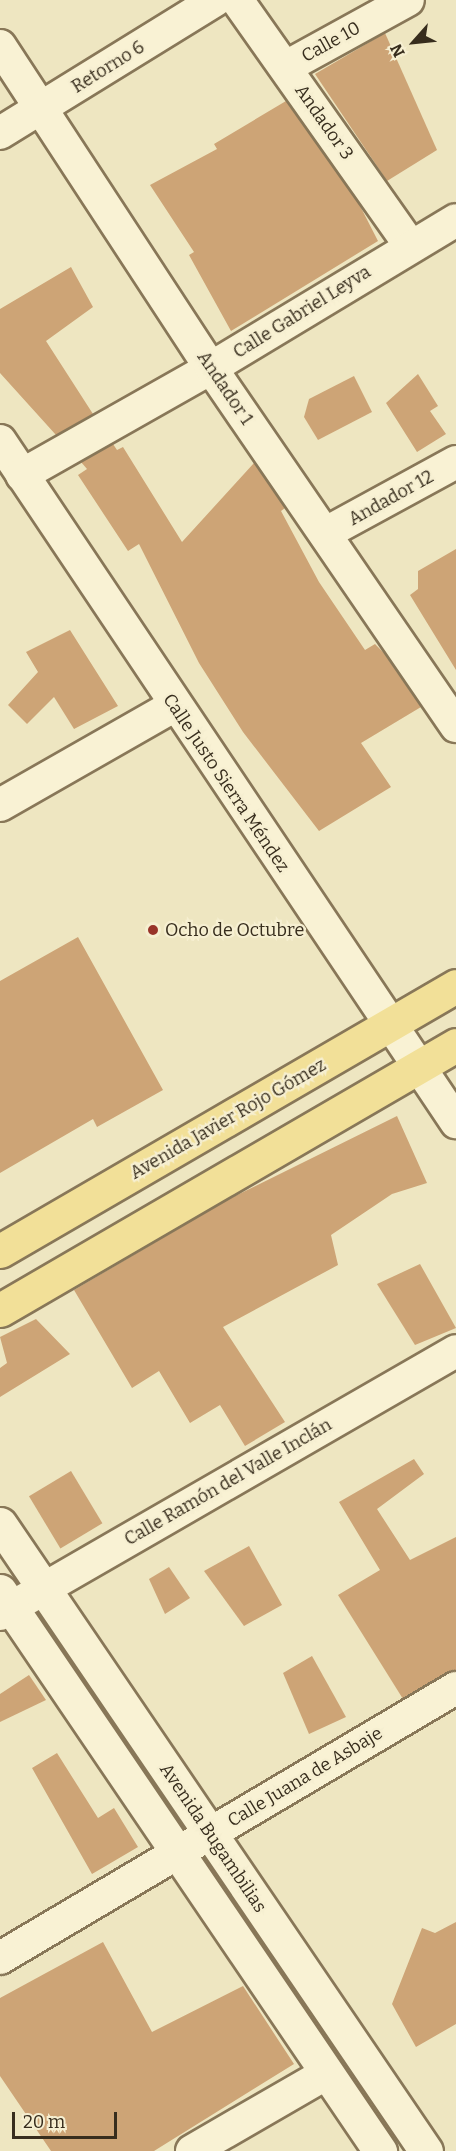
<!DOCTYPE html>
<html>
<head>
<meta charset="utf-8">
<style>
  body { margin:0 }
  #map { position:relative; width:456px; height:2151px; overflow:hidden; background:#eee6c1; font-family:Bitter,serif }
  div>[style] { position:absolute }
  .building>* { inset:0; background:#cda476; transform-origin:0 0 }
  .roads { filter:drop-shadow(2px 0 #887758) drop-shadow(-2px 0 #887758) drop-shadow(0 2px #887758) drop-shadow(0 -2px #887758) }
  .minor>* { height:32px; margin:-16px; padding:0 16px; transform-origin:16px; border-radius:16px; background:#f9f2d4 }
  .secondary>* { height:33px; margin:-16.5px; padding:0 16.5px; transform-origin:16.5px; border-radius:16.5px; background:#f9f2d4 }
  .primary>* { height:33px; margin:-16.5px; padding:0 16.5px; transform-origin:16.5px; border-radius:16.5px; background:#f2e098 }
  .dots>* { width:16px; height:16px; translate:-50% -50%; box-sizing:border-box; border:3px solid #f6efd1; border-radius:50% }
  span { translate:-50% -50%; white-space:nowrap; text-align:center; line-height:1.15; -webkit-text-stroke:4.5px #f6efd1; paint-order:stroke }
  .street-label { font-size:18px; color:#372d1d }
  .poi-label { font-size:18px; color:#372d1d }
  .left { translate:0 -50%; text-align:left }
  .north { position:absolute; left:384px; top:12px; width:60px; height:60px; -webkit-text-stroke:4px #f6efd1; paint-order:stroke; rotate:243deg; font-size:16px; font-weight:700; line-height:24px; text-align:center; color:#372d1d }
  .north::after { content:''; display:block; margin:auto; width:21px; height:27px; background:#372d1d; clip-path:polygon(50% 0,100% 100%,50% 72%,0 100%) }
  .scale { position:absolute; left:12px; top:2112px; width:105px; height:27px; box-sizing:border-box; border:3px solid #372d1d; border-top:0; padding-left:8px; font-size:18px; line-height:21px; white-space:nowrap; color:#372d1d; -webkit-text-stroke:4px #f6efd1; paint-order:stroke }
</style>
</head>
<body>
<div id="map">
  <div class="building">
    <i style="clip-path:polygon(385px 33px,437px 150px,387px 181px,315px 74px)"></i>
    <i style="clip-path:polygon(286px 101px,357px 200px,378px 241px,231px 331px,189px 255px,194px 252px,150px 185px,217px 149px,214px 144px)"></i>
    <i style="clip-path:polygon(71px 267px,93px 307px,46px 341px,93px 414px,56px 435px,0 373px,0 309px)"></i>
    <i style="clip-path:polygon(418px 374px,438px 406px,430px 411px,446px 434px,417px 452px,386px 403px)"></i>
    <i style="clip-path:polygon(354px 376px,372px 412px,318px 440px,304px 417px,309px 399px)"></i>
    <i style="clip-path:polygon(113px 444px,117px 450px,123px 447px,182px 542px,254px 463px,285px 508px,281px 511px,319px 582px,365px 650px,375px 644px,384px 653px,421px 707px,361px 743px,391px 787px,319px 831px,243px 732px,199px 663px,139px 544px,128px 551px,78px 475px,87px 469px,81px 462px)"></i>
    <i style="clip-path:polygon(456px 549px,456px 670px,410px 595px,418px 589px,418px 571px)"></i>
    <i style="clip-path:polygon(70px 630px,118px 706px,74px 729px,54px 697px,27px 724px,8px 705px,38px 672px,26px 652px)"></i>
    <i style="clip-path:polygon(78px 937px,163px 1090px,97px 1127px,93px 1119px,0 1173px,0 981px)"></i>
    <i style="clip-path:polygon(397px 1116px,427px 1183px,392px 1194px,331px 1235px,338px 1265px,223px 1327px,285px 1422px,245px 1446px,220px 1405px,190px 1423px,159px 1371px,132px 1388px,74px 1290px,227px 1200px)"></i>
    <i style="clip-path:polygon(420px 1264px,456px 1328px,415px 1345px,377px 1284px)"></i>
    <i style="clip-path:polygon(36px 1319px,70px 1354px,0 1397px,0 1368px,7px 1363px,0 1337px)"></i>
    <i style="clip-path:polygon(414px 1459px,424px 1474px,377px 1509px,410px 1560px,456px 1537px,456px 1670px,403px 1699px,338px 1595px,380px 1570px,339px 1502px)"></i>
    <i style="left:71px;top:1471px;width:61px;height:49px;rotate:59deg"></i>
    <i style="clip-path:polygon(249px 1546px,282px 1605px,244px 1626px,204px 1571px)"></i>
    <i style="clip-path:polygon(169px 1567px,190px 1598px,165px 1614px,149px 1579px)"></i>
    <i style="clip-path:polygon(312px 1656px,346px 1717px,309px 1734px,283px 1673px)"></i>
    <i style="clip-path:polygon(29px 1675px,46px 1700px,0 1722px,0 1694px)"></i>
    <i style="clip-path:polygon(57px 1753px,98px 1818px,114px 1808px,138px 1847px,92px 1874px,32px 1768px)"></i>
    <i style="clip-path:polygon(456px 1922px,456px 2024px,416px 2047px,392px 2004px,422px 1928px,435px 1933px)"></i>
    <i style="clip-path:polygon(103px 1942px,152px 2032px,243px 1986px,294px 2064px,154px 2151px,51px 2151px,0 2076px,0 1998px)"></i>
  </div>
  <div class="roads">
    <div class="minor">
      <i style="left:237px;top:0;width:300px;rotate:54.8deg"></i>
      <i style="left:0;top:46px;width:385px;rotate:56.8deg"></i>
      <i style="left:211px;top:368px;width:434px;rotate:55.6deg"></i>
      <i style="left:286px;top:67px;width:139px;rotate:-28.8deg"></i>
      <i style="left:0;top:133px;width:253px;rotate:-31.7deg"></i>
      <i style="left:0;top:441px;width:820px;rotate:56.19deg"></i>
      <i style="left:22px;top:475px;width:217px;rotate:-29.5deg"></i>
      <i style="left:211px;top:368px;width:286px;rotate:-31.1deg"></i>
      <i style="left:326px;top:533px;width:148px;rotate:-28.6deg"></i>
      <i style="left:0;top:805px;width:202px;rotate:-29.7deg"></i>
      <i style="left:0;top:1614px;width:526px;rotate:-29.97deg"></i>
      <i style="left:0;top:1958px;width:530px;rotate:-30.63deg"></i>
      <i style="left:192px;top:2151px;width:156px;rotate:-30deg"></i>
    </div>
    <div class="secondary">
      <i style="left:0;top:1524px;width:758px;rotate:55.81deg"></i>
      <i style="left:0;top:1591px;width:677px;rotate:55.84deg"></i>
    </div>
    <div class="primary">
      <i style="left:0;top:1251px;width:527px;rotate:-30.16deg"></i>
      <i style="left:0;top:1310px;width:527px;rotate:-30.16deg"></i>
    </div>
  </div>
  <div class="dots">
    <i style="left:153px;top:930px;background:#983328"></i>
  </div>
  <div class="street-label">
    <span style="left:331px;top:42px;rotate:-29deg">Calle 10</span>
    <span style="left:108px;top:67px;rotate:-32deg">Retorno 6</span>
    <span style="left:324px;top:122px;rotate:55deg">Andador 3</span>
    <span style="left:302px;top:312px;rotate:-32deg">Calle Gabriel Leyva</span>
    <span style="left:225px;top:388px;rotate:56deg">Andador 1</span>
    <span style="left:391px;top:498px;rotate:-29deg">Andador 12</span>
    <span style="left:226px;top:783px;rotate:56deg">Calle Justo Sierra Méndez</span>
    <span style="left:228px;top:1119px;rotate:-30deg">Avenida Javier Rojo Gómez</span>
    <span style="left:228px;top:1482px;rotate:-30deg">Calle Ramón del Valle Inclán</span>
    <span style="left:305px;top:1777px;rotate:-31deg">Calle Juana de Asbaje</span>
    <span style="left:213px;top:1838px;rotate:56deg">Avenida Bugambilias</span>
  </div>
  <div class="poi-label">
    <span class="left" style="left:165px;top:930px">Ocho de Octubre</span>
  </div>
  <div class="north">N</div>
  <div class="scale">20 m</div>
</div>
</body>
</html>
